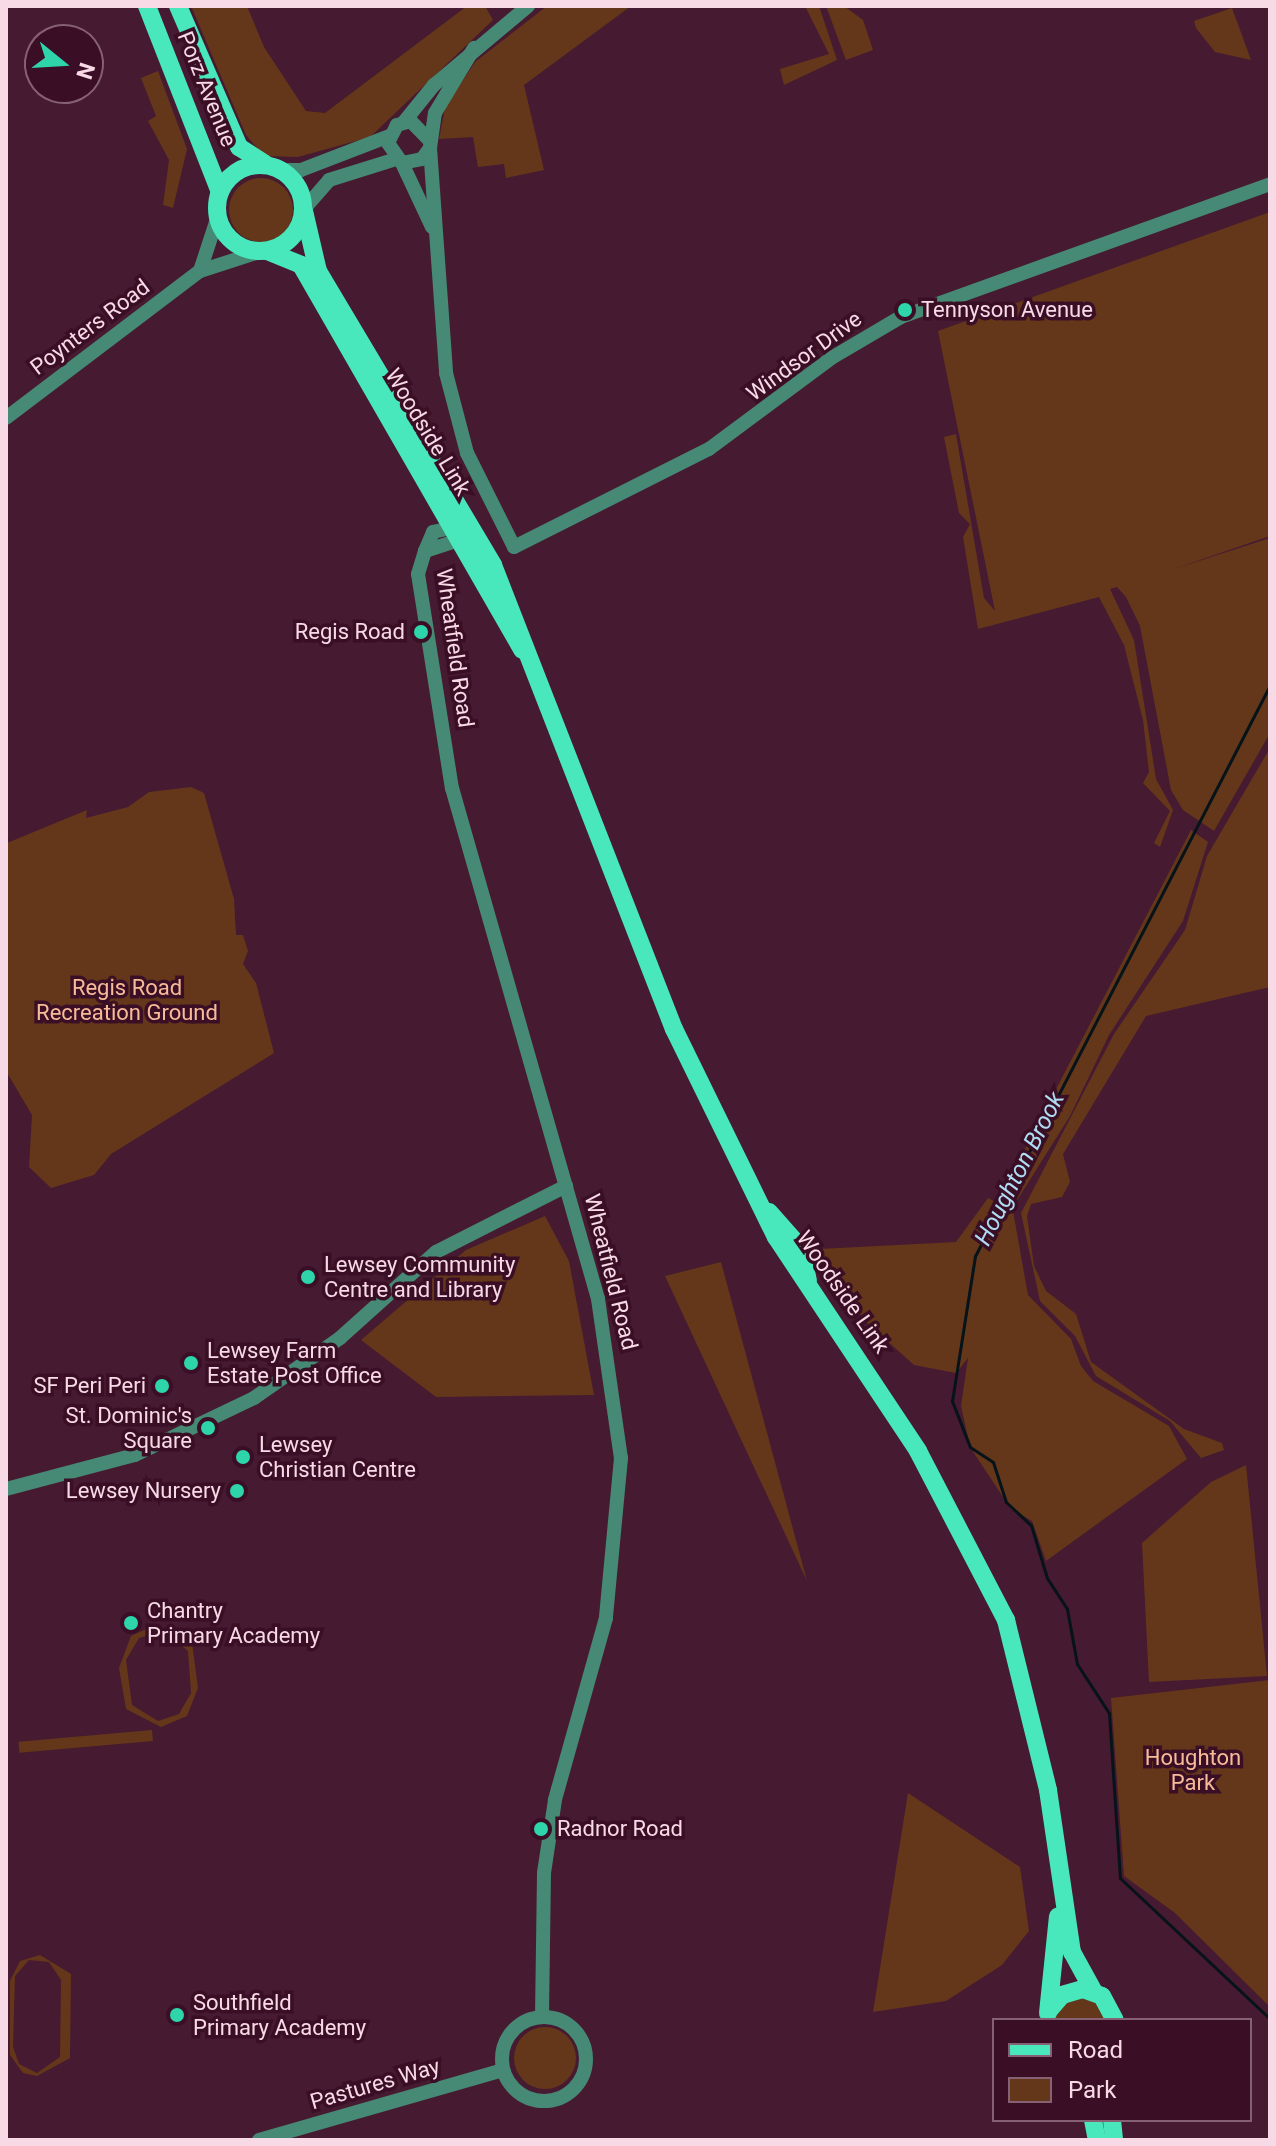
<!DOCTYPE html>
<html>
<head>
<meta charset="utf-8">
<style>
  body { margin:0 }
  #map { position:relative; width:1276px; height:2146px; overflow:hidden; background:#461a30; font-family:Roboto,sans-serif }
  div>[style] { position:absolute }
  .green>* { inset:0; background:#64371b; transform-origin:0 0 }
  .round { border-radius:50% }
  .stream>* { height:3px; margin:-1.5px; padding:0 1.5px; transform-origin:1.5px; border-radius:1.5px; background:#061319 }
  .minor>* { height:14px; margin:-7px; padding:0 7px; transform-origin:7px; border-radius:7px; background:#468974 }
  .minor>.ring { margin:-7px; padding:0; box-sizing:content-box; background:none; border:14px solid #468974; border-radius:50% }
  .major>* { height:18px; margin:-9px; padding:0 9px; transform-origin:9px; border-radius:9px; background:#48e8bc }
  .major>.ring { margin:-9px; padding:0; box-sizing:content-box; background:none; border:18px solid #48e8bc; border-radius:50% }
  .dots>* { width:22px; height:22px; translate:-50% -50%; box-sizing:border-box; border:4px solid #3a0f26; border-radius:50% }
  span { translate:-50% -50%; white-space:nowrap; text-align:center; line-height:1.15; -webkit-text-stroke:7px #3a0f26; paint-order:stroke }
  .street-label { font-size:22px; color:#f8dae6 }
  .poi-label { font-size:22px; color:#f8dae6 }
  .left { translate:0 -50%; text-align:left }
  .right { translate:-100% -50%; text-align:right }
  .park-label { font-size:22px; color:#f8bb98 }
  .water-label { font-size:24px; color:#b0dcf3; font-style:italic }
  .frame { position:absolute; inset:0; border:8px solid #f8dae6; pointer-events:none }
  .legend { position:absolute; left:992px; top:2018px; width:260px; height:104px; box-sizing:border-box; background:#3a0f26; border:2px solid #866073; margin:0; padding:10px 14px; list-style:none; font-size:24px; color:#f8dae6 }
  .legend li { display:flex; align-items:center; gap:16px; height:40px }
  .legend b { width:40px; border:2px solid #866073 }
  .north { position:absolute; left:24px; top:24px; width:80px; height:80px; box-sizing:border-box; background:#3a0f26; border:2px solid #866073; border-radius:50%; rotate:108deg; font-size:22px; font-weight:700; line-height:32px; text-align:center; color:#f8dae6 }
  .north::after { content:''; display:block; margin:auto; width:28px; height:36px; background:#2ed4aa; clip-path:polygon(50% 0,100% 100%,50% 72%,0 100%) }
</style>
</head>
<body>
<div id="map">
  <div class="green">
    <i style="clip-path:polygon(191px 6px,247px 6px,264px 47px,306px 111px,325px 113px,467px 6px,485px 6px,493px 20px,370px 137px,298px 157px,264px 156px,246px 135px)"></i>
    <i style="clip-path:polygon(547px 6px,631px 6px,524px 85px,544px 170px,506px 178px,504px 164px,478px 167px,473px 137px,439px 139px,445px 108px,475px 62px)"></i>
    <i style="clip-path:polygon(805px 6px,819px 6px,837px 60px,784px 85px,780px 69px,829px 54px)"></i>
    <i style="clip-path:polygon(826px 6px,844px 6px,863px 20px,873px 50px,846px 60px)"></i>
    <i style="clip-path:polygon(1232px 8px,1251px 60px,1215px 52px,1196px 28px,1194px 21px)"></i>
    <i style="clip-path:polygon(158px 71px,187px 149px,173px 208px,163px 205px,169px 160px,148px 121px,156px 116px,141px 78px)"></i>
    <i class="round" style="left:229px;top:178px;width:64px;height:64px"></i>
    <i style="clip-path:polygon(1270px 212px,1270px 536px,1171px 570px,1270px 538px,1270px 733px,1214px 831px,1183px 810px,1171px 790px,1140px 626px,1126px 597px,1117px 587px,1110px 589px,1134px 640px,1156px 779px,1173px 810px,1160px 847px,1154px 843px,1170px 811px,1143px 783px,1149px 772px,1143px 720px,1124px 645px,1099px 597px,978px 629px,963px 537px,970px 524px,959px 513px,944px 437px,956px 434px,984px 598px,995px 611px,938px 331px)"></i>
    <i style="clip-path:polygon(1270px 748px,1270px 987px,1146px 1016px,1063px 1154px,1070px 1182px,1062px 1197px,1031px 1204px,1027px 1216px,1034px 1266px,1046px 1291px,1076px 1314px,1091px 1362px,1184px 1429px,1222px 1443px,1224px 1450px,1201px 1458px,1170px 1421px,1096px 1376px,1075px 1336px,1040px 1301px,1021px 1213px,1114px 1034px,1185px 930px,1207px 856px)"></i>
    <i style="clip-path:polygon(191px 787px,204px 793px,234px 899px,236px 935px,243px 935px,248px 951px,243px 964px,256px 983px,274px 1053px,111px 1154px,94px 1175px,51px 1188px,29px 1167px,32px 1115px,6px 1071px,7px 843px,87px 810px,86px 818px,128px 807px,149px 792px)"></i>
    <i style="clip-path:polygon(1191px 830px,1208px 842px,1183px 921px,1109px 1035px,1070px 1116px,1016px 1202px,1002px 1193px)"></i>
    <i style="clip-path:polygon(988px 1198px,1013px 1211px,1028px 1295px,1071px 1339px,1081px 1366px,1093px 1381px,1169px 1426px,1187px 1459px,1046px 1561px,1032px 1521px,1011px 1509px,970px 1447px,961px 1406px,968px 1358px,956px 1373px,914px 1365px,863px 1319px,819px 1249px,956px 1242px)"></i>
    <i style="clip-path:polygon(545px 1216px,569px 1261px,594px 1395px,436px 1397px,361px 1340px,466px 1250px)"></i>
    <i style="clip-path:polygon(721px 1262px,807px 1581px,665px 1276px)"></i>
    <i style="clip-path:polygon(1246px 1465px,1267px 1676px,1149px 1682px,1142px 1543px,1211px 1482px)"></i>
    <i style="clip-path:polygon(evenodd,157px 1624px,192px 1643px,198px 1688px,187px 1716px,161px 1727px,126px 1709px,119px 1668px,131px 1636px,157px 1624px,163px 1631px,188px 1651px,191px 1693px,179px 1714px,158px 1721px,132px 1705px,126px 1660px,139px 1638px,163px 1631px)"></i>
    <i style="clip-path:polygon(1270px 1680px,1270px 2007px,1175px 1913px,1124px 1876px,1111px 1698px)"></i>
    <i style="left:152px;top:1730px;width:11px;height:134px;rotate:85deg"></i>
    <i style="clip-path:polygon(908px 1793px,1020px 1867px,1029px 1931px,1002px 1965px,946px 2001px,873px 2012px)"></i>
    <i style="clip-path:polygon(evenodd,40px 1955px,71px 1974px,70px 2058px,37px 2076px,23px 2073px,10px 2055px,10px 1981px,20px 1961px,40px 1955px,29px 1960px,49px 1962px,61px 1980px,60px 2057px,37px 2073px,19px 2064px,13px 2047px,15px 1976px,29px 1960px)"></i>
    <i style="clip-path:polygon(1080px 1997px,1098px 2002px,1108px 2020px,1054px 2020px,1064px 2003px)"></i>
    <i class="round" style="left:514px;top:2027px;width:62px;height:62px"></i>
  </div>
  <div class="stream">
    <i style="left:1270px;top:685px;width:643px;rotate:117.32deg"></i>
    <i style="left:975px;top:1256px;width:147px;rotate:99deg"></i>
    <i style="left:952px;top:1401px;width:49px;rotate:68.6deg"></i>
    <i style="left:970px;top:1447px;width:27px;rotate:33deg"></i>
    <i style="left:993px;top:1462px;width:42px;rotate:72deg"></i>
    <i style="left:1006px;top:1502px;width:34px;rotate:43deg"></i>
    <i style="left:1031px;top:1525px;width:55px;rotate:73.2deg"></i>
    <i style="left:1047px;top:1578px;width:37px;rotate:57deg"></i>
    <i style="left:1067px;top:1609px;width:56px;rotate:79.7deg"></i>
    <i style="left:1077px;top:1664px;width:59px;rotate:56.9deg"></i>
    <i style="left:1109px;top:1713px;width:165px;rotate:86.2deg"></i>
    <i style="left:1120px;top:1878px;width:206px;rotate:43.2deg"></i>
  </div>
  <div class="minor">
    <i style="left:404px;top:122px;width:48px;rotate:-51deg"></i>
    <i style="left:434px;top:85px;width:123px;rotate:-40deg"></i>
    <i style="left:430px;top:141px;width:28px;rotate:-134deg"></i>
    <i style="left:411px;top:121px;width:15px;rotate:164deg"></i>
    <i style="left:397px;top:125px;width:20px;rotate:117deg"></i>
    <i style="left:388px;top:143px;width:24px;rotate:55deg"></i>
    <i style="left:402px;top:163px;width:20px;rotate:-11deg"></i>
    <i style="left:422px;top:159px;width:14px;rotate:-54deg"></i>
    <i style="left:430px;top:148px;width:35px;rotate:-82deg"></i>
    <i style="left:435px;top:113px;width:76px;rotate:-59deg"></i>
    <i style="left:430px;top:148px;width:226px;rotate:85.9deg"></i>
    <i style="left:446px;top:373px;width:83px;rotate:75.3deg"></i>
    <i style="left:467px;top:453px;width:105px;rotate:63.4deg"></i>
    <i style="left:514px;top:547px;width:218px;rotate:-26.7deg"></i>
    <i style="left:709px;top:449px;width:154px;rotate:-36.6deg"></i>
    <i style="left:833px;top:357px;width:79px;rotate:-30.5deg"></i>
    <i style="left:901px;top:317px;width:392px;rotate:-19.8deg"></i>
    <i style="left:402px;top:163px;width:71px;rotate:64.9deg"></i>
    <i style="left:282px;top:170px;width:19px"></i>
    <i style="left:301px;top:170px;width:94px;rotate:-21.1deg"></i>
    <i style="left:304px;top:209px;width:38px;rotate:-49deg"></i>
    <i style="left:329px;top:180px;width:70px;rotate:-17.4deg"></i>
    <i style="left:200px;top:271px;width:58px;rotate:-71.9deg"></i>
    <i style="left:6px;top:418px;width:243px;rotate:-37.2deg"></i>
    <i style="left:200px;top:271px;width:65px;rotate:-17.9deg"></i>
    <i style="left:425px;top:551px;width:24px;rotate:107deg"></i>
    <i style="left:418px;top:574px;width:217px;rotate:81deg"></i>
    <i style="left:452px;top:788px;width:531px;rotate:74.05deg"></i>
    <i style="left:598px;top:1299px;width:161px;rotate:81.8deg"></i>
    <i style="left:621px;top:1458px;width:161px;rotate:95.4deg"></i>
    <i style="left:606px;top:1618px;width:189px;rotate:105.7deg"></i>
    <i style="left:555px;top:1800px;width:74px;rotate:98.6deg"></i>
    <i style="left:544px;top:1873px;width:143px;rotate:90.8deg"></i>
    <i style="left:425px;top:551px;width:21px;rotate:-67deg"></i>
    <i style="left:433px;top:532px;width:28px;rotate:-13deg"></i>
    <i style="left:425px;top:551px;width:28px;rotate:-18deg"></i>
    <i style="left:452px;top:542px;width:15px;rotate:-70deg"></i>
    <i style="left:6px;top:1489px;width:133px;rotate:-14.8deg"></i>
    <i style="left:135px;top:1455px;width:132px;rotate:-25.6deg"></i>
    <i style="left:254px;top:1398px;width:105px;rotate:-34.9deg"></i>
    <i style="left:340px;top:1338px;width:129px;rotate:-41.9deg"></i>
    <i style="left:436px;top:1252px;width:146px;rotate:-26.9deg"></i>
    <i class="ring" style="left:502px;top:2017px;width:70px;height:70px"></i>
    <i style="left:259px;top:2140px;width:254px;rotate:-16deg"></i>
  </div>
  <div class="major">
    <i style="left:147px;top:6px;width:200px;rotate:68.6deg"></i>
    <i style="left:178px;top:6px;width:154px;rotate:66.6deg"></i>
    <i style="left:239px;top:147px;width:31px;rotate:33deg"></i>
    <i class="ring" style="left:217px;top:165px;width:68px;height:68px"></i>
    <i style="left:304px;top:211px;width:62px;rotate:76.9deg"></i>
    <i style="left:318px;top:271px;width:342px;rotate:59.2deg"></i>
    <i style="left:493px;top:565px;width:498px;rotate:68.7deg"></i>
    <i style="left:674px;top:1029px;width:232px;rotate:63.9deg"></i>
    <i style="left:776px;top:1237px;width:257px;rotate:56.4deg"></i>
    <i style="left:918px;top:1451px;width:191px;rotate:62.5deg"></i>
    <i style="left:1006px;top:1620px;width:175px;rotate:76.1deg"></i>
    <i style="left:1048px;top:1790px;width:164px;rotate:81.6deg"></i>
    <i style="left:1072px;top:1952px;width:46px;rotate:61.2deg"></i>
    <i style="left:267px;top:251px;width:37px;rotate:22deg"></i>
    <i style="left:301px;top:265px;width:444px;rotate:60.1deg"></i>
    <i style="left:769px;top:1212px;width:48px;rotate:48.4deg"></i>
    <i style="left:801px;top:1248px;width:33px;rotate:78deg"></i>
    <i style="left:1050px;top:2009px;width:18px;rotate:-49deg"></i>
    <i style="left:1062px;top:1995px;width:22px;rotate:-16deg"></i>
    <i style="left:1083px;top:1989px;width:20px;rotate:20deg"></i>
    <i style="left:1102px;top:1996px;width:27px;rotate:62deg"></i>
    <i style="left:1048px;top:2013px;width:97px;rotate:-84.1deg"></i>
    <i style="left:1093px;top:2120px;width:20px;rotate:79deg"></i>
    <i style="left:1112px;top:2120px;width:20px;rotate:84deg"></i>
  </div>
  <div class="dots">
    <i style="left:905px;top:310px;background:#2ed4aa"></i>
    <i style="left:421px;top:632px;background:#2ed4aa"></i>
    <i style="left:308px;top:1277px;background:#2ed4aa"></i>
    <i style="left:191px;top:1363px;background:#2ed4aa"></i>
    <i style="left:162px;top:1386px;background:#2ed4aa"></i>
    <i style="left:208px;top:1428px;background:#2ed4aa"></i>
    <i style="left:243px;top:1457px;background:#2ed4aa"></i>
    <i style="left:237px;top:1491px;background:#2ed4aa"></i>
    <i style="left:131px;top:1623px;background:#2ed4aa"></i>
    <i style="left:541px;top:1829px;background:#2ed4aa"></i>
    <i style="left:177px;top:2015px;background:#2ed4aa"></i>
  </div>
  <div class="street-label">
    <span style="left:207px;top:89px;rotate:68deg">Porz Avenue</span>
    <span style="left:90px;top:327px;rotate:-37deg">Poynters Road</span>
    <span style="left:804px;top:356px;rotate:-36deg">Windsor Drive</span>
    <span style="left:428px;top:432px;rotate:59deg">Woodside Link</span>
    <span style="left:455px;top:648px;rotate:82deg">Wheatfield Road</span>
    <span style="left:611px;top:1272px;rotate:76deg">Wheatfield Road</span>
    <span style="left:843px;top:1292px;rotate:55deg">Woodside Link</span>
    <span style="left:375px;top:2084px;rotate:-16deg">Pastures Way</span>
  </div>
  <div class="poi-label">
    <span class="left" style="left:921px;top:310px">Tennyson Avenue</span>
    <span class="right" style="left:405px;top:632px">Regis Road</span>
    <span class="left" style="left:324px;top:1277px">Lewsey Community<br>Centre and Library</span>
    <span class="left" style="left:207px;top:1363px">Lewsey Farm<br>Estate Post Office</span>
    <span class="right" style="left:146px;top:1386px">SF Peri Peri</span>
    <span class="right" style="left:192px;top:1428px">St. Dominic's<br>Square</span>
    <span class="left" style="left:259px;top:1457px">Lewsey<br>Christian Centre</span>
    <span class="right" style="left:221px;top:1491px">Lewsey Nursery</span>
    <span class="left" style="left:147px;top:1623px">Chantry<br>Primary Academy</span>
    <span class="left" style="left:557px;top:1829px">Radnor Road</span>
    <span class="left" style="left:193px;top:2015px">Southfield<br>Primary Academy</span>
  </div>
  <div class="park-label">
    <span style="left:127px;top:1000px">Regis Road<br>Recreation Ground</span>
    <span style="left:1193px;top:1770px">Houghton<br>Park</span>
  </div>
  <div class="water-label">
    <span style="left:1020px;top:1169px;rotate:-63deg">Houghton Brook</span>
  </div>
  <div class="frame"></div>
  <ul class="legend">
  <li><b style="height:10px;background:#48e8bc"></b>Road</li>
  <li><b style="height:22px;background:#64371b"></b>Park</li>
  </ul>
  <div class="north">N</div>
</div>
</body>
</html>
